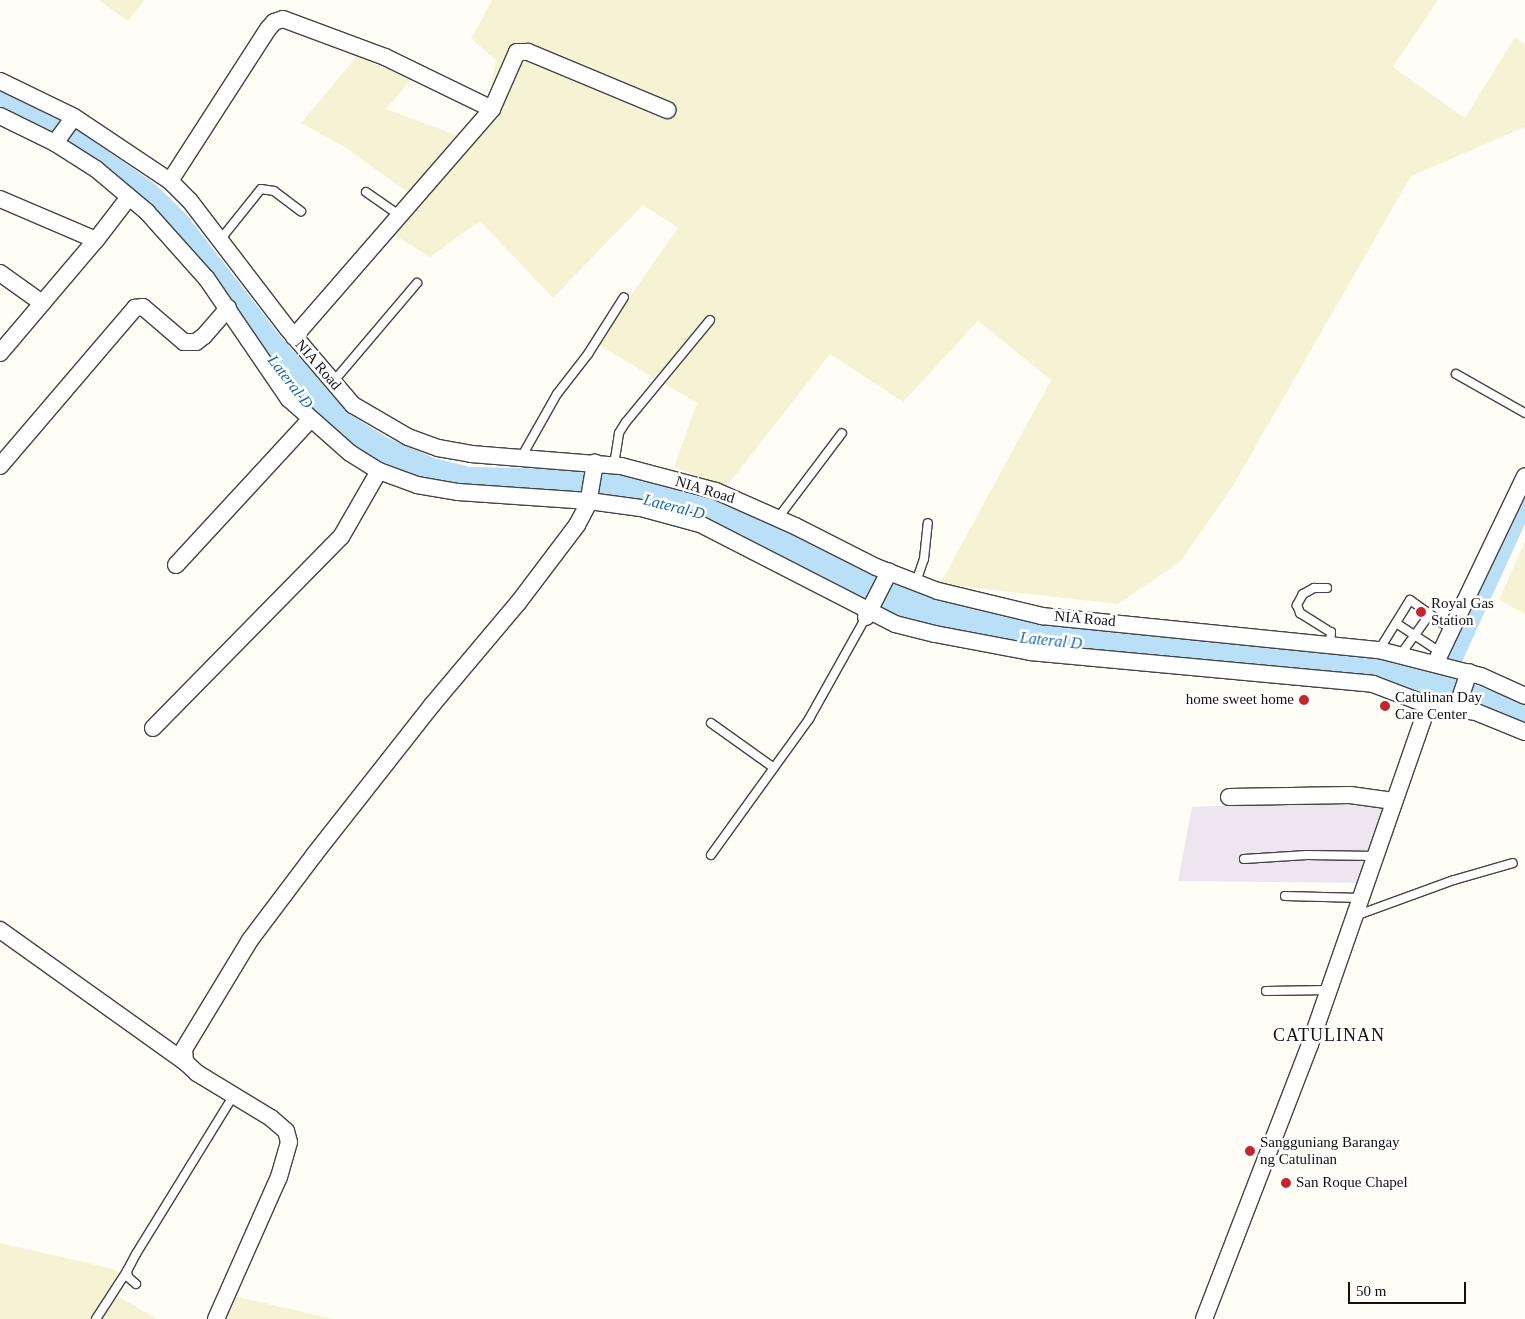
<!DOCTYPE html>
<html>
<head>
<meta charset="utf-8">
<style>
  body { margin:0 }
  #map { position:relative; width:1525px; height:1319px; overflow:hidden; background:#fffdf5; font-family:"Times New Roman",serif }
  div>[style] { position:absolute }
  .industrial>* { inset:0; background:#eee6ef }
  .farmland>* { inset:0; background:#f6f3d4 }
  .water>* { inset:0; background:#b9e0f7 }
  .canal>* { height:16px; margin:-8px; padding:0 8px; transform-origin:8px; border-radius:8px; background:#b9e0f7 }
  .roads { filter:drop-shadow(1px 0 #444) drop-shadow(-1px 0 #444) drop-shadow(0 1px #444) drop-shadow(0 -1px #444) }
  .service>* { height:8px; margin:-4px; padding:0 4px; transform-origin:4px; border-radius:4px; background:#fff }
  .minor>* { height:16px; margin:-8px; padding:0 8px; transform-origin:8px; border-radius:8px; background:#fff }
  .dots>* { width:14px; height:14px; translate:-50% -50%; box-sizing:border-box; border:2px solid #fff; border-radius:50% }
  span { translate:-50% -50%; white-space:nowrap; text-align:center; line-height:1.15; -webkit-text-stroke:5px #fff; paint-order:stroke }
  .street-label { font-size:15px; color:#111 }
  .poi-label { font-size:15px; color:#111 }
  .left { translate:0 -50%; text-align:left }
  .right { translate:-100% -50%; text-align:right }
  .water-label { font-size:16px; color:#1768a6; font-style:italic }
  .quarter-label { font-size:18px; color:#111; letter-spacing:1px }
  .scale { position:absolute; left:1348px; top:1282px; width:118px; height:22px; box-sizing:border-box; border:2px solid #111; border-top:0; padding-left:6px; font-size:15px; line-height:18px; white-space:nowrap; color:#111; -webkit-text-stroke:4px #fff; paint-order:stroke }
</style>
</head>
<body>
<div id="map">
  <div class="industrial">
    <i style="clip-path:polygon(1357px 800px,1384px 803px,1357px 883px,1178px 881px,1192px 807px)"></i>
  </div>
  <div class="farmland">
    <i style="clip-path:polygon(98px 0,145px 0,128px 21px)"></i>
    <i style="clip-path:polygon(492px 0,1438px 0,1393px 67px,1465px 118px,1515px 37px,1525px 44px,1525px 127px,1411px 176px,1233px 486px,1180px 562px,1118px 604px,940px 584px,1051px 380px,978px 321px,903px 402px,830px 354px,726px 487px,674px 467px,697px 403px,597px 344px,678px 228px,643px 205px,553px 298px,480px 221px,430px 257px,389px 232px,416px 198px,343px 146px,301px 123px,357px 56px,411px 80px,386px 109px,465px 138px,485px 118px,496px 60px,471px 39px)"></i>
    <i style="clip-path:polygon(1525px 541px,1525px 614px,1499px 600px)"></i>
    <i style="clip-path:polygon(0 1243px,114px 1269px,120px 1273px,109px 1291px,157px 1319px,0 1319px)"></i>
    <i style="clip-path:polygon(233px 1296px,334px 1319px,222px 1319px)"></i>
  </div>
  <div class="water">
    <i style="clip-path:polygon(0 91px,73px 127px,155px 184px,186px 214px,281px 337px,348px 413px,386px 437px,434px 458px,470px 467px,620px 470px,713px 496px,870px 572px,942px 600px,1447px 657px,1525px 489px,1525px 524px,1455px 677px,1525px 704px,1525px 725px,1467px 703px,957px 633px,886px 614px,702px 518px,439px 485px,384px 468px,352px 449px,321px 421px,285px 381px,235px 305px,180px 237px,142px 196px,66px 140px,0 106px)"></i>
  </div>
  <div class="canal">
    <i style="left:0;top:108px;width:40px;rotate:20.2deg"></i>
  </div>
  <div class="roads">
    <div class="service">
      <i style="left:366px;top:192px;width:40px;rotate:34.9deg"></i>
      <i style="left:220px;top:240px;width:65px;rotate:-51.2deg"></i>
      <i style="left:261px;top:189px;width:13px;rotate:9deg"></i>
      <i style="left:274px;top:191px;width:34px;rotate:37deg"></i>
      <i style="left:1456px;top:374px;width:79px;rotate:29.5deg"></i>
      <i style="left:333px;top:382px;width:130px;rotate:-49.7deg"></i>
      <i style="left:522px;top:456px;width:71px;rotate:-60.6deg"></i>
      <i style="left:557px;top:394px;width:51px;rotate:-52.2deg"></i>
      <i style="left:588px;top:354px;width:67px;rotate:-57.7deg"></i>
      <i style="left:614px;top:465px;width:32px;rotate:-81deg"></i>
      <i style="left:619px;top:433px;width:13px;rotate:-58deg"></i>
      <i style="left:626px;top:422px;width:132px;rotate:-50.5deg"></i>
      <i style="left:778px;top:518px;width:106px;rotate:-53deg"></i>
      <i style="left:916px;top:582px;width:24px;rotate:-71deg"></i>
      <i style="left:924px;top:559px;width:36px;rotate:-84deg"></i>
      <i style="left:1327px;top:588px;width:13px;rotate:180deg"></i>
      <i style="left:1314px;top:588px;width:13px;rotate:151deg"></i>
      <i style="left:1303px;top:594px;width:13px;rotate:119deg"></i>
      <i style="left:1297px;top:605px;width:9px;rotate:69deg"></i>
      <i style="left:1300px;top:613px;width:36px;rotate:32deg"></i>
      <i style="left:1331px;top:632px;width:13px;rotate:94deg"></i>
      <i style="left:1396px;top:623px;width:53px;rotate:33.4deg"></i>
      <i style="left:1379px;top:650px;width:59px;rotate:-58.2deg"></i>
      <i style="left:1410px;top:600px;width:50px;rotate:35.3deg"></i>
      <i style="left:1401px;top:654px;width:49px;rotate:-54.1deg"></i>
      <i style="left:711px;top:723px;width:77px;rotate:35.5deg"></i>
      <i style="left:711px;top:855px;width:168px;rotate:-54.2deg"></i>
      <i style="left:809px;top:719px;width:117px;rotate:-60.8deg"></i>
      <i style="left:1244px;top:859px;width:63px;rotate:-3.6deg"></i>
      <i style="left:1307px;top:855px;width:69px;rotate:0.8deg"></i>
      <i style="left:1285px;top:896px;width:77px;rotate:1.5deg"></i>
      <i style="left:1355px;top:916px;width:105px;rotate:-20deg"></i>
      <i style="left:1454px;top:880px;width:61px;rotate:-16.1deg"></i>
      <i style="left:1266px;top:991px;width:63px;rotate:-0.9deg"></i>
      <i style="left:136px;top:1284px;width:11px;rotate:-139deg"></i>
      <i style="left:128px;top:1277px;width:6px;rotate:-99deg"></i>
      <i style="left:127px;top:1271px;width:19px;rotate:-62deg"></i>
      <i style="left:136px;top:1254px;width:187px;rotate:-58.4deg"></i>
      <i style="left:96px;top:1319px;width:57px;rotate:-57.1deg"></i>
    </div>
    <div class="minor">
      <i style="left:0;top:81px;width:82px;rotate:25.9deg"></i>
      <i style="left:74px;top:117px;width:115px;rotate:33.7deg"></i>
      <i style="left:170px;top:181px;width:28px;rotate:45deg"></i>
      <i style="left:190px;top:201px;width:161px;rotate:52.6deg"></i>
      <i style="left:288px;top:329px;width:100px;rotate:49.5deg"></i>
      <i style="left:353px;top:405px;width:64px;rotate:30.2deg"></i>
      <i style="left:408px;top:437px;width:32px;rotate:20deg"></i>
      <i style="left:438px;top:448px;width:34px;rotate:10deg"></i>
      <i style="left:471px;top:454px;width:150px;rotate:4.6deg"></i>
      <i style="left:621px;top:466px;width:98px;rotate:14.7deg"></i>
      <i style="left:716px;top:491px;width:86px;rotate:23.9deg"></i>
      <i style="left:795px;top:526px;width:91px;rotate:26.8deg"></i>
      <i style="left:876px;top:567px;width:66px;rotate:21.2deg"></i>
      <i style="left:938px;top:591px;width:107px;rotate:13.5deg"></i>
      <i style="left:1042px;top:616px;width:339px;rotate:5.8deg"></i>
      <i style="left:1379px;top:650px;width:105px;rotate:14.3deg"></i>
      <i style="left:1481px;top:676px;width:48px;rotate:24.4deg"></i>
      <i style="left:0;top:116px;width:61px;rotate:26.1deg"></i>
      <i style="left:55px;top:143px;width:49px;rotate:32.4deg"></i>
      <i style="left:96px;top:169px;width:67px;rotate:40.1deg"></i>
      <i style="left:147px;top:212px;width:90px;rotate:48.2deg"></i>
      <i style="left:207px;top:279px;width:145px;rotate:55.7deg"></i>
      <i style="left:289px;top:399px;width:81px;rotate:41.5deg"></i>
      <i style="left:350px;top:453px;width:34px;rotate:32deg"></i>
      <i style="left:379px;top:471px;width:40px;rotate:20.2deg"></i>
      <i style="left:417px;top:485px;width:42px;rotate:9.7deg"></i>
      <i style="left:458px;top:492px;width:131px;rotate:3.9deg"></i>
      <i style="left:589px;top:501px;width:52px;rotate:7.7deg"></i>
      <i style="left:641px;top:508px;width:61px;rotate:15.2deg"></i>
      <i style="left:700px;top:524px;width:219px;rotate:27.1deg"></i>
      <i style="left:895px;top:624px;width:41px;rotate:14deg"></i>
      <i style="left:935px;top:634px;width:97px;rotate:10.7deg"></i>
      <i style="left:1030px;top:652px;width:344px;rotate:5.3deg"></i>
      <i style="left:1373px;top:684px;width:59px;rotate:20.9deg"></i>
      <i style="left:1428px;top:705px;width:49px;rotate:8.3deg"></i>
      <i style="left:1476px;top:712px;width:53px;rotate:22.2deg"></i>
      <i style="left:55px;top:143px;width:32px;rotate:-54deg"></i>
      <i style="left:170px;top:181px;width:181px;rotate:-57.2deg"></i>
      <i style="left:268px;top:29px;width:9px;rotate:-49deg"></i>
      <i style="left:274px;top:22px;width:9px;rotate:-18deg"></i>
      <i style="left:283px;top:19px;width:109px;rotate:20.4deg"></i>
      <i style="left:385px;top:57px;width:119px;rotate:25.9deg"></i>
      <i style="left:0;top:199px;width:104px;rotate:23.1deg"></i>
      <i style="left:96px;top:240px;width:54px;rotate:-52.5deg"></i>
      <i style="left:0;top:273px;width:52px;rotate:35.5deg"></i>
      <i style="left:294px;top:337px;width:302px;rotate:-49deg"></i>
      <i style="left:492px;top:109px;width:62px;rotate:-66.3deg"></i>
      <i style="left:517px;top:52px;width:11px"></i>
      <i style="left:528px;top:52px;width:151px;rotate:22.6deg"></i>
      <i style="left:0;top:353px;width:148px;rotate:-49.7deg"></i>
      <i style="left:0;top:466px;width:208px;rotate:-49.5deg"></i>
      <i style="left:135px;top:308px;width:8px;rotate:-7deg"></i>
      <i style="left:143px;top:307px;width:54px;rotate:40.5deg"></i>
      <i style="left:184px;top:342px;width:12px"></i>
      <i style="left:196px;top:342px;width:10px;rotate:-37deg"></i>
      <i style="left:204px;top:336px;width:37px;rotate:-49deg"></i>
      <i style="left:176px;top:565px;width:197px;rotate:-47.3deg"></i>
      <i style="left:866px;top:617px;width:51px;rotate:-62.9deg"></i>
      <i style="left:1436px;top:662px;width:206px;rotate:-64.4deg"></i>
      <i style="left:1456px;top:710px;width:40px;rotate:-71.1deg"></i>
      <i style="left:153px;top:728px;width:268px;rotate:-45.5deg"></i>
      <i style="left:341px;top:537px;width:76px;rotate:-60.1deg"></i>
      <i style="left:1229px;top:797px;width:121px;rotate:-0.9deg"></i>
      <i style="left:1350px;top:795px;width:44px;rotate:7.8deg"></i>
      <i style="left:0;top:930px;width:227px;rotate:35.5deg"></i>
      <i style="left:216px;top:1319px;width:155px;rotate:-66.1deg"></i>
      <i style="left:279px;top:1177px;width:36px;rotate:-74deg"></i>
      <i style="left:289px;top:1142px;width:11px;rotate:-105deg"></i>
      <i style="left:286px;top:1131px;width:20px;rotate:-139deg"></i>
      <i style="left:271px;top:1118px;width:87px;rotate:-148.7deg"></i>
      <i style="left:197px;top:1073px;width:16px;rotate:-137deg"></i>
      <i style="left:185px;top:1062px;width:13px;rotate:-94deg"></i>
      <i style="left:184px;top:1049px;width:127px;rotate:-58.8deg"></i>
      <i style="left:250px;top:940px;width:106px;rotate:-53deg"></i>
      <i style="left:314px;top:855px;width:191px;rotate:-51.8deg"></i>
      <i style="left:432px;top:705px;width:133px;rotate:-49.9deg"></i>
      <i style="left:518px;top:603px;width:98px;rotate:-52.9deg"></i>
      <i style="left:577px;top:525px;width:24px;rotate:-62deg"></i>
      <i style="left:588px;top:504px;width:42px;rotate:-80.3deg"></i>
      <i style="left:1204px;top:1319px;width:295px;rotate:-68.9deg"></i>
      <i style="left:1310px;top:1044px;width:359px;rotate:-70.8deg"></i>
    </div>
  </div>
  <div class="dots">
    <i style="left:1421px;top:612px;background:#c4262e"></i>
    <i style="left:1304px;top:700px;background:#c4262e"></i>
    <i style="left:1385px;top:706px;background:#c4262e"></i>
    <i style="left:1250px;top:1151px;background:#c4262e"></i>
    <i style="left:1286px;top:1183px;background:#c4262e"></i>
  </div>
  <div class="street-label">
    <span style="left:318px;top:365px;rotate:49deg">NIA Road</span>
    <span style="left:705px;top:490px;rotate:17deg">NIA Road</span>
    <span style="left:1085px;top:619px;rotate:5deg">NIA Road</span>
  </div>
  <div class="poi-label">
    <span class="left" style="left:1431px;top:612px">Royal Gas<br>Station</span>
    <span class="left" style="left:1395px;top:706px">Catulinan Day<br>Care Center</span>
    <span class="right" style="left:1294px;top:700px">home sweet home</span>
    <span class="left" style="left:1260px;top:1151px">Sangguniang Barangay<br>ng Catulinan</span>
    <span class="left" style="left:1296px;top:1183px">San Roque Chapel</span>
  </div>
  <div class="water-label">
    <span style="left:290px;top:382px;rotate:52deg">Lateral D</span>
    <span style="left:674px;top:507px;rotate:14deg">Lateral D</span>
    <span style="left:1051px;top:641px;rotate:6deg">Lateral D</span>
  </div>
  <div class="quarter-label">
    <span style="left:1329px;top:1035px">CATULINAN</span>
  </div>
  <div class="scale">50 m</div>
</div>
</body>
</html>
